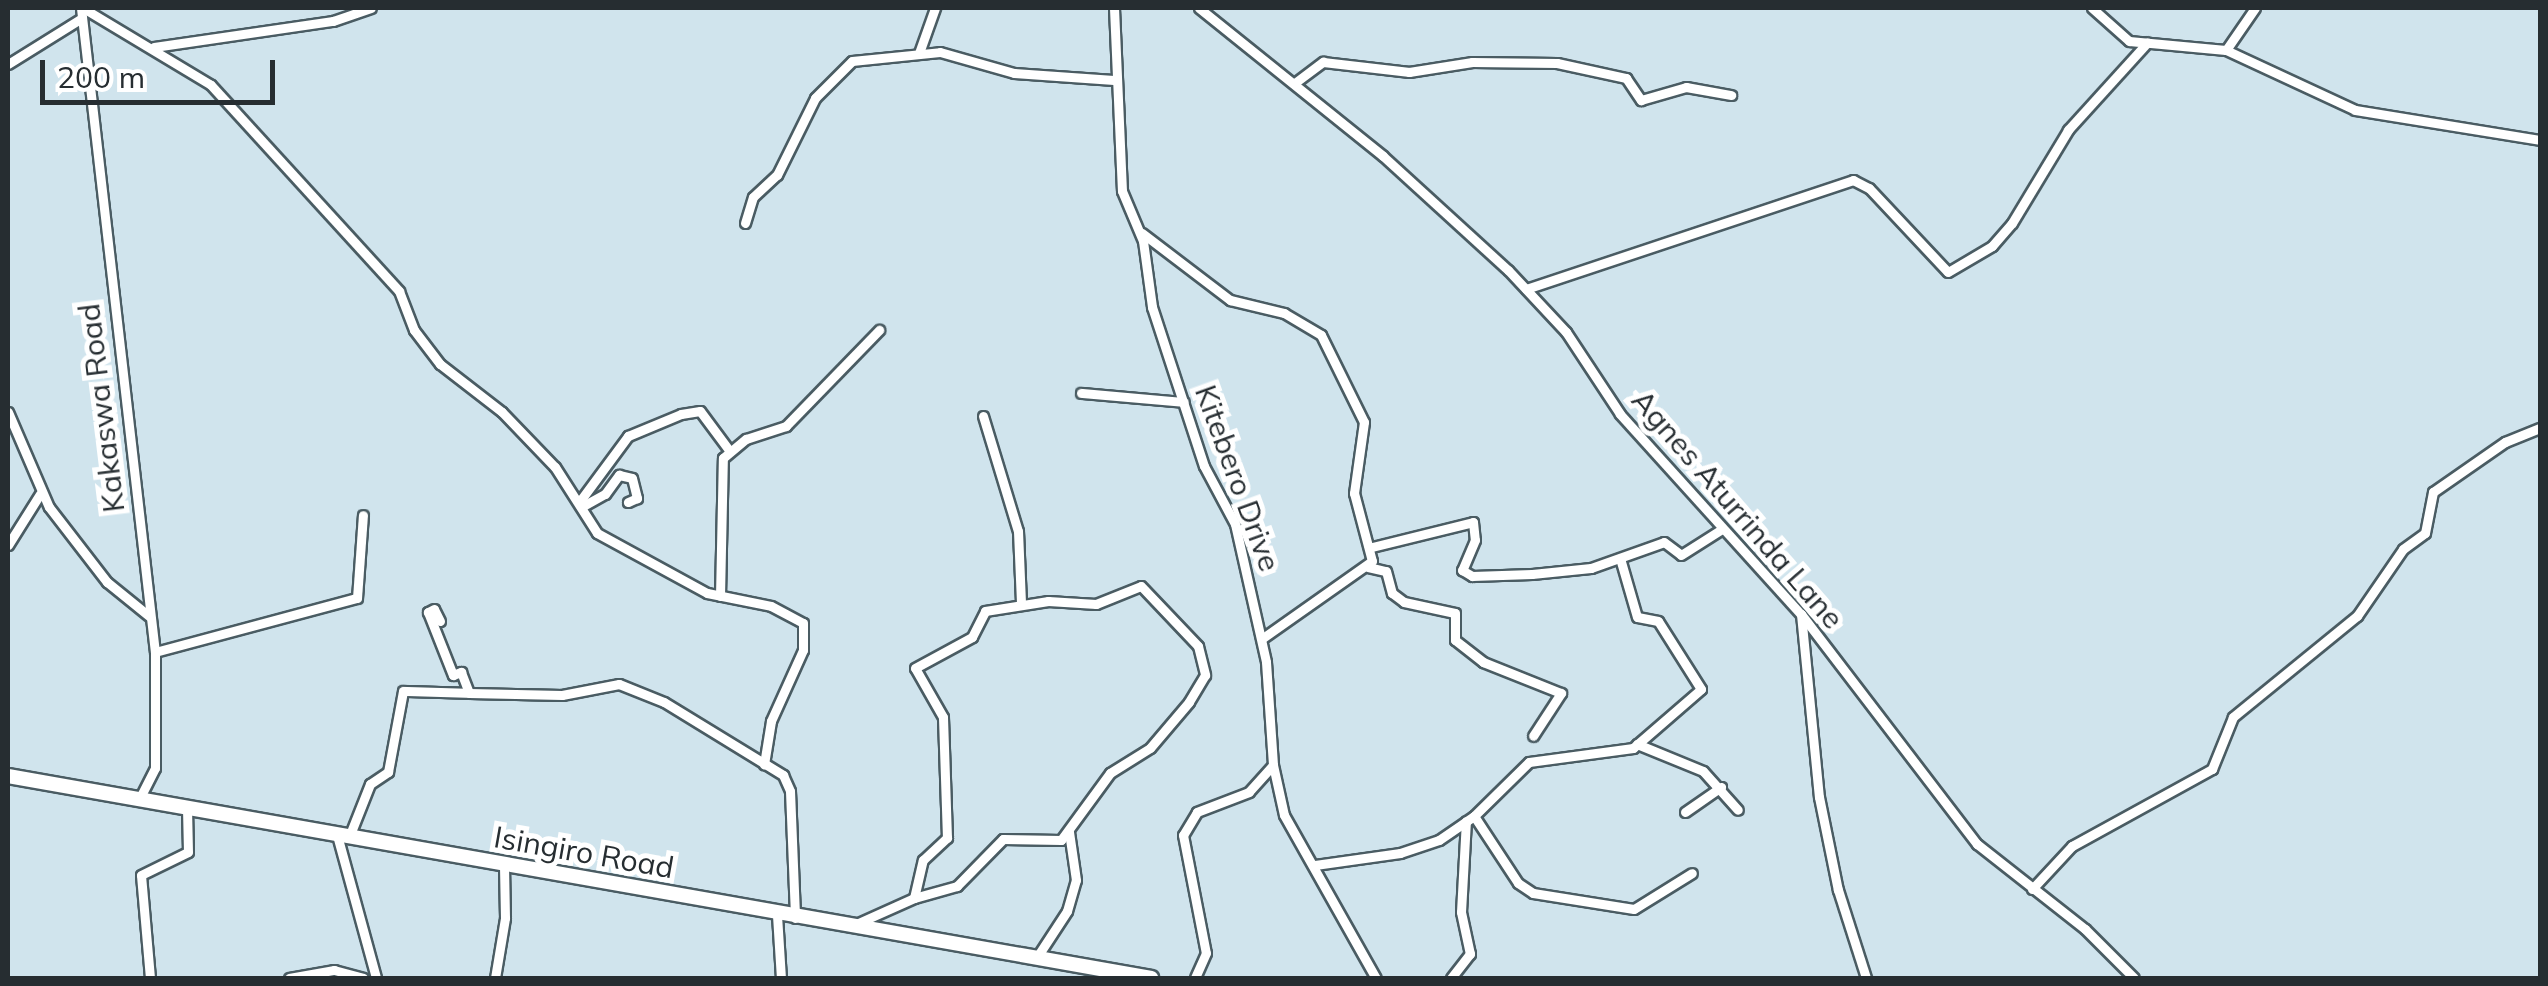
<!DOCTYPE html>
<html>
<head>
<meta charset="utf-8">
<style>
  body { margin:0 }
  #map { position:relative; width:2548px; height:986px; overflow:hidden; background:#d0e4ed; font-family:Mulish,sans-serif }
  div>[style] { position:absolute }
  .roads { filter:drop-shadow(2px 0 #4a5c63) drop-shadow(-2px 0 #4a5c63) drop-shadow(0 2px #4a5c63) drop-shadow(0 -2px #4a5c63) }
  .street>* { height:9px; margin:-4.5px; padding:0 4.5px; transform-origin:4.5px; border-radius:4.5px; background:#fff }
  .primary>* { height:14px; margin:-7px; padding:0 7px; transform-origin:7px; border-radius:7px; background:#fff }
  span { translate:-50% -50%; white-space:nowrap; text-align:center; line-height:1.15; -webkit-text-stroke:10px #fff; paint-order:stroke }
  .street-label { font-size:30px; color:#262d31 }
  .frame { position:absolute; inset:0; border:10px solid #262d31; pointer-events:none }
  .scale { position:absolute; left:40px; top:60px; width:235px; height:45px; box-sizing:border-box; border:5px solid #262d31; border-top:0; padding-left:12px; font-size:30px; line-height:35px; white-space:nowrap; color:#262d31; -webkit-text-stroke:8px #fff; paint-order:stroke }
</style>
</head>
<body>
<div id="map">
  <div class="roads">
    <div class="street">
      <i style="left:81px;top:8px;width:648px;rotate:83.45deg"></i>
      <i style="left:155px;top:652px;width:116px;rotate:90deg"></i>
      <i style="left:155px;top:768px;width:35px;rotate:117deg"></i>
      <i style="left:83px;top:8px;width:149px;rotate:31deg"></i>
      <i style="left:211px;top:85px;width:279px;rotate:47.6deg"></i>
      <i style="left:399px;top:291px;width:42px;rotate:69deg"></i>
      <i style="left:414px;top:330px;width:43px;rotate:52.6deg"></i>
      <i style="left:440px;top:364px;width:78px;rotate:37.7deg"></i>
      <i style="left:502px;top:412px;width:76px;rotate:46.1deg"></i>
      <i style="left:555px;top:467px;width:78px;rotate:57.5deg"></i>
      <i style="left:597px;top:533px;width:125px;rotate:28.6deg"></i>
      <i style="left:707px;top:593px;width:65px;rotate:11.5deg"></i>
      <i style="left:771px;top:606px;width:36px;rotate:28deg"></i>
      <i style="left:803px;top:623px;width:27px;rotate:90deg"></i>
      <i style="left:803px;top:650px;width:78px;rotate:114.3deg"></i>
      <i style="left:771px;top:721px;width:44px;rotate:99.2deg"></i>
      <i style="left:1114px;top:8px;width:183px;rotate:87.5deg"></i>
      <i style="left:1122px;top:191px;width:54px;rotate:67.2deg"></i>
      <i style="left:1143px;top:241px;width:67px;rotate:82.2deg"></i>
      <i style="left:1152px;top:307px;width:167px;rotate:71.9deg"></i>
      <i style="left:1204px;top:466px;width:66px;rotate:61.9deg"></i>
      <i style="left:1235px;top:524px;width:141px;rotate:77.3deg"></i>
      <i style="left:1266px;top:662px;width:103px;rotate:86.1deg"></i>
      <i style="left:1273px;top:765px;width:36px;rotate:132deg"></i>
      <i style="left:1249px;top:792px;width:56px;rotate:159deg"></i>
      <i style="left:1197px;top:812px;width:27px;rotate:121deg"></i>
      <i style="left:1183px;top:835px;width:120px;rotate:79deg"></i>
      <i style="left:1206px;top:953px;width:27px;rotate:114deg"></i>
      <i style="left:1199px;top:8px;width:236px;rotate:38.8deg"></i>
      <i style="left:1383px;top:156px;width:169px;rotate:42.4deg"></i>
      <i style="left:1508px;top:270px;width:85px;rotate:46.9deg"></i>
      <i style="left:1566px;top:332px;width:98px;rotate:56.6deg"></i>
      <i style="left:1620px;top:414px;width:270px;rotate:47.9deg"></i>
      <i style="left:1801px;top:614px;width:290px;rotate:52.6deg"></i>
      <i style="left:1977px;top:844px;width:137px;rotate:38.2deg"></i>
      <i style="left:2085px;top:929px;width:69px;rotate:45deg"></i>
      <i style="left:2092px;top:8px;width:50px;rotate:41.7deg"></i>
      <i style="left:2129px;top:41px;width:97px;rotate:5.3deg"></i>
      <i style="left:2226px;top:50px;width:142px;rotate:24.9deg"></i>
      <i style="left:2355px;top:110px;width:187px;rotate:9.2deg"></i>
      <i style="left:154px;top:47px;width:181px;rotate:-8.3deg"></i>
      <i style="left:333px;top:21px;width:40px;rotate:-18.9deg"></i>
      <i style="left:2226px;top:50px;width:51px;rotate:-55.4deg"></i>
      <i style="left:919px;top:53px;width:48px;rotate:-70.4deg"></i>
      <i style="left:8px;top:64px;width:87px;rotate:-31.9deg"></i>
      <i style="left:1296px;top:82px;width:34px;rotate:-37deg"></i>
      <i style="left:1323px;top:62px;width:87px;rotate:6.6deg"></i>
      <i style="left:1409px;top:72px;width:64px;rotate:-9deg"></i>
      <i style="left:1472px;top:62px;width:85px;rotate:0.7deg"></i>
      <i style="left:1557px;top:63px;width:71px;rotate:12.3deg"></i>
      <i style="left:1626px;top:78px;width:27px;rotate:56deg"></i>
      <i style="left:1641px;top:100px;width:47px;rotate:-16.1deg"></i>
      <i style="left:1686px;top:87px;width:46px;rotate:10.1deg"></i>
      <i style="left:745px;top:223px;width:27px;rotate:-73deg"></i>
      <i style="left:753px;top:197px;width:33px;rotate:-43deg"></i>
      <i style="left:777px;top:175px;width:86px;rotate:-63.7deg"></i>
      <i style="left:815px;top:98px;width:52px;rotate:-45deg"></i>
      <i style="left:852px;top:61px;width:88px;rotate:-5.8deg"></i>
      <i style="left:940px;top:52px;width:77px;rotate:15.8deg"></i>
      <i style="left:1014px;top:73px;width:100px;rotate:4deg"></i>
      <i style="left:1142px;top:233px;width:111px;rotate:37.3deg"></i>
      <i style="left:1230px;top:300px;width:56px;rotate:13.5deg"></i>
      <i style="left:1284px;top:313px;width:43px;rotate:30.7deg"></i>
      <i style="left:1321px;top:335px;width:97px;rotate:63.7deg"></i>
      <i style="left:1364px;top:422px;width:72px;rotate:98deg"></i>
      <i style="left:1354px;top:493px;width:70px;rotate:75.2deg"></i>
      <i style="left:1372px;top:561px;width:133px;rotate:144.8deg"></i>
      <i style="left:1526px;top:289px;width:345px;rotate:-18.4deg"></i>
      <i style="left:1853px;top:180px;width:18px;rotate:27deg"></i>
      <i style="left:1869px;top:188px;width:115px;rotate:46.8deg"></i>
      <i style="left:1948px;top:272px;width:51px;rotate:-30.6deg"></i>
      <i style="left:1992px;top:246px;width:30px;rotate:-49deg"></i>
      <i style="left:2012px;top:223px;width:109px;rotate:-58.9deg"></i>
      <i style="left:2068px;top:130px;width:118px;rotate:-47.8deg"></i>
      <i style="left:1081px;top:393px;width:103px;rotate:5deg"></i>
      <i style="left:8px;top:412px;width:103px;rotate:66.7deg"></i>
      <i style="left:49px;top:507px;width:95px;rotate:52.3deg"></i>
      <i style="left:107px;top:582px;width:54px;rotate:39deg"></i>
      <i style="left:983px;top:416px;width:120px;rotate:73.1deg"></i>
      <i style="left:1018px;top:531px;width:73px;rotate:87.6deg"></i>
      <i style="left:580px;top:501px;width:81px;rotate:-53.6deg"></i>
      <i style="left:628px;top:436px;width:57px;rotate:-22.5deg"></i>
      <i style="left:681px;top:414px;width:19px;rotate:-9deg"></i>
      <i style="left:700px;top:411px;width:49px;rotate:53.4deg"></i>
      <i style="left:583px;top:506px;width:25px;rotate:-29deg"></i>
      <i style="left:605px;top:494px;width:24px;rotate:-54deg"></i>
      <i style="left:619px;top:475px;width:13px;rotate:13deg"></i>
      <i style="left:632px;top:478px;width:21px;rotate:76deg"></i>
      <i style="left:637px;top:498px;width:10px;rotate:156deg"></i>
      <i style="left:8px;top:545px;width:60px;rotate:-57.9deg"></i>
      <i style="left:1372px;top:547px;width:104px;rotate:-13.9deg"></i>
      <i style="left:1473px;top:522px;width:18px;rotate:84deg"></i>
      <i style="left:1475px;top:540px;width:33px;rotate:113deg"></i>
      <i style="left:1462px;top:570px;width:12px;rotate:31deg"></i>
      <i style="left:1472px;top:576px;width:60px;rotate:-1.9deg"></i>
      <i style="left:1532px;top:574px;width:59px;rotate:-5.8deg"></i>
      <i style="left:1591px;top:568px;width:77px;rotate:-19.6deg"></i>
      <i style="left:1664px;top:542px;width:21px;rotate:37deg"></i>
      <i style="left:1681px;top:555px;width:49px;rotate:-32.4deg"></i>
      <i style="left:1368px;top:567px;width:18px;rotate:13deg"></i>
      <i style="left:1386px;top:571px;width:23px;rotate:75deg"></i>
      <i style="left:1392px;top:593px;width:15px;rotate:37deg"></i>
      <i style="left:1404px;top:602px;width:52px;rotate:12.2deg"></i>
      <i style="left:1455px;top:613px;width:27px;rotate:90deg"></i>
      <i style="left:1455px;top:640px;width:36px;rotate:38deg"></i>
      <i style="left:1483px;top:662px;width:84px;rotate:21.7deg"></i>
      <i style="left:1561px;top:693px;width:51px;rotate:123.1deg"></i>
      <i style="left:720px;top:596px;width:138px;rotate:-88.8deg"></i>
      <i style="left:723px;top:458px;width:30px;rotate:-40deg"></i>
      <i style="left:746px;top:439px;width:42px;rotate:-18deg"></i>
      <i style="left:786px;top:426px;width:134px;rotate:-45.9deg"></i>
      <i style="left:1801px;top:614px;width:184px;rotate:84.4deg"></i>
      <i style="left:1819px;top:797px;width:95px;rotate:78.5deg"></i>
      <i style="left:1838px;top:890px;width:92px;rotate:72.3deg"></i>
      <i style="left:440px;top:621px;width:13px;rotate:-117deg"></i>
      <i style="left:434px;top:609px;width:7px;rotate:153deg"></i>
      <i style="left:428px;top:612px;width:68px;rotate:68.4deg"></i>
      <i style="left:453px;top:675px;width:9px;rotate:-21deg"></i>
      <i style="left:461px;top:672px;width:22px;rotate:69deg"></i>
      <i style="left:469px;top:693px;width:93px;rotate:1.2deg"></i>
      <i style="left:562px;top:695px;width:58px;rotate:-10.9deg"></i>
      <i style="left:619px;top:684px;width:48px;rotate:21.8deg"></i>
      <i style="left:664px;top:702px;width:140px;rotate:31.5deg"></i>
      <i style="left:783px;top:775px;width:17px;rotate:66deg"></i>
      <i style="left:790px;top:791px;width:127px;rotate:87.7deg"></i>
      <i style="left:155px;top:652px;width:209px;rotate:-15deg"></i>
      <i style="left:357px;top:598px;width:83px;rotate:-85.9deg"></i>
      <i style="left:1637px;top:744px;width:71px;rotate:22.2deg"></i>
      <i style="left:1703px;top:771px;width:52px;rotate:48.1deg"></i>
      <i style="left:1273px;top:765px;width:51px;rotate:77.6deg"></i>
      <i style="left:1284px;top:815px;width:187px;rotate:60.6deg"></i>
      <i style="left:1685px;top:812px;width:44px;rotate:-34.8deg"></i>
      <i style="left:1474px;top:816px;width:80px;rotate:56.7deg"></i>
      <i style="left:1518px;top:883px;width:18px;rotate:34deg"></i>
      <i style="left:1533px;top:893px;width:102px;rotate:9deg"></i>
      <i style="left:1634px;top:909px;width:68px;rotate:-31.8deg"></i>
      <i style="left:337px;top:835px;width:148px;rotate:74.7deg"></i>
      <i style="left:349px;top:837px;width:57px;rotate:-68.4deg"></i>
      <i style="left:370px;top:784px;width:22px;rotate:-34deg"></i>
      <i style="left:388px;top:772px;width:82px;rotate:-79.5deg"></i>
      <i style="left:403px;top:691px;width:66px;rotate:1.7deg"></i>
      <i style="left:1315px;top:865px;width:86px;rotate:-8deg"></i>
      <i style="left:1400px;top:853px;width:41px;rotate:-18.4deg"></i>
      <i style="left:1439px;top:840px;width:42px;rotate:-34.4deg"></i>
      <i style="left:1474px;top:816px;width:77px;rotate:-44.5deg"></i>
      <i style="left:1529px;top:762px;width:105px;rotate:-7.7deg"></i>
      <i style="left:1633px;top:748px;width:90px;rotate:-40.9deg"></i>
      <i style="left:1701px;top:689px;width:80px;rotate:-122.3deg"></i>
      <i style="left:1658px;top:621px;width:21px;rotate:-169deg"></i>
      <i style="left:1637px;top:617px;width:61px;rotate:-106.1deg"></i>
      <i style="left:2032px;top:889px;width:59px;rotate:-47.1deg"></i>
      <i style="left:2072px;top:846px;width:160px;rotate:-28.8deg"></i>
      <i style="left:2212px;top:769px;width:56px;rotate:-68deg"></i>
      <i style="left:2233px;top:717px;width:160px;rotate:-39.2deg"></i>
      <i style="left:2357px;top:616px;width:81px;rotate:-55.5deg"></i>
      <i style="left:2403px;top:549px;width:27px;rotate:-36deg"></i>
      <i style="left:2425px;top:533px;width:42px;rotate:-79deg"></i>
      <i style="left:2433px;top:492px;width:88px;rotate:-34.8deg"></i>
      <i style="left:2505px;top:442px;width:38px;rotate:-22deg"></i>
      <i style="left:777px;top:915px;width:63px;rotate:86.4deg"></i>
      <i style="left:856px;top:924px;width:64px;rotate:-24.1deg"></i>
      <i style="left:914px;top:898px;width:39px;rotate:-77deg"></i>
      <i style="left:923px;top:860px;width:33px;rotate:-43deg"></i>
      <i style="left:947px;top:838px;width:121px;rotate:-91.9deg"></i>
      <i style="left:943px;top:717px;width:56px;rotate:-119.7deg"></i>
      <i style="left:915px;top:668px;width:65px;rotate:-28.5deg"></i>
      <i style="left:972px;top:637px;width:29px;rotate:-63deg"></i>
      <i style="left:985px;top:611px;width:64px;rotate:-9deg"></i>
      <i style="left:1048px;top:601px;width:48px;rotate:3.6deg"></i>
      <i style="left:1096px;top:604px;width:48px;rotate:-21.8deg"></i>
      <i style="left:1141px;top:586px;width:83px;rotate:46.5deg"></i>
      <i style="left:1198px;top:646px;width:30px;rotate:76deg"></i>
      <i style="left:1205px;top:675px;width:31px;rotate:121deg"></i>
      <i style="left:1189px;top:702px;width:60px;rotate:130.3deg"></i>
      <i style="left:1150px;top:748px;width:47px;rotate:148deg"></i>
      <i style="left:1110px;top:773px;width:83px;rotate:126.2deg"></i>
      <i style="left:1061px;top:840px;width:58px;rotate:-179deg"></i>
      <i style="left:1003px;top:839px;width:66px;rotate:134.4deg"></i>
      <i style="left:957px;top:886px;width:45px;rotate:164.4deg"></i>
      <i style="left:1037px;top:957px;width:55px;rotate:-56.9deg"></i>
      <i style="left:1067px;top:911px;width:32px;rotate:-74deg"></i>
      <i style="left:1076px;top:880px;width:49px;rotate:-98.3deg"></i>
      <i style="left:150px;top:978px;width:103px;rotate:-95deg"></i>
      <i style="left:141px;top:875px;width:52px;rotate:-26.1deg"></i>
      <i style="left:188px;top:852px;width:44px;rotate:-91.3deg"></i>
      <i style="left:289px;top:978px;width:46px;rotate:-10.1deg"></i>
      <i style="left:334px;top:970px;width:30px;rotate:15deg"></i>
      <i style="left:495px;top:978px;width:61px;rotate:-80.5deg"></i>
      <i style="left:505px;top:918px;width:53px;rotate:-91.1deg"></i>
      <i style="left:1451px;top:978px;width:31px;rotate:-52deg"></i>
      <i style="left:1470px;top:954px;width:43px;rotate:-102.1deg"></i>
      <i style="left:1461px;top:912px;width:91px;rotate:-86.9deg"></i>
    </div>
    <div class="primary">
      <i style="left:8px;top:776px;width:1161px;rotate:10.02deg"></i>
    </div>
  </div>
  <div class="street-label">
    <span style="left:101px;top:408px;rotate:-97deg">Kakaswa Road</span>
    <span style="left:1238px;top:478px;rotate:70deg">Kitebero Drive</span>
    <span style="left:1738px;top:509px;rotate:49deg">Agnes Aturrinda Lane</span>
    <span style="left:584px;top:852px;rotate:10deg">Isingiro Road</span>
  </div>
  <div class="frame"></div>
  <div class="scale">200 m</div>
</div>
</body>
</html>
